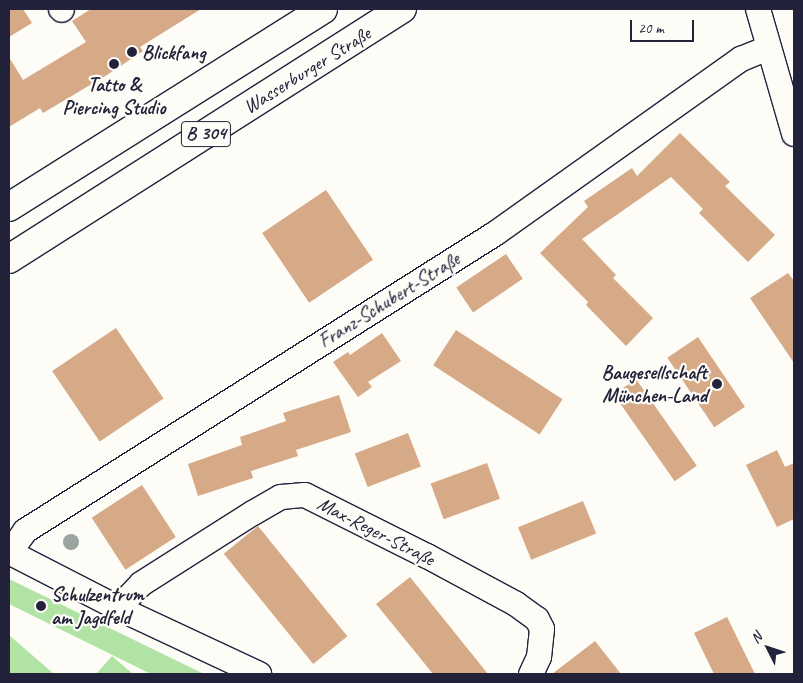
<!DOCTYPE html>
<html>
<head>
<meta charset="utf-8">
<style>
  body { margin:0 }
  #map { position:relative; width:803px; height:683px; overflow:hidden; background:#fdfcf7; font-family:Caveat,sans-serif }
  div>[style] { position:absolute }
  .green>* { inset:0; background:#b1e3a4 }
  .building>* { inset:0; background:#d6aa87; transform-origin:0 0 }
  .roads { filter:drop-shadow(1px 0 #22223b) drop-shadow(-1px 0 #22223b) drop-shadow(0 1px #22223b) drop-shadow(0 -1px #22223b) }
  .street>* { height:24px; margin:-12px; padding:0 12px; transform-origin:12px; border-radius:12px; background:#fdfcf7 }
  .primary>* { height:28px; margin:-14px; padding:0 14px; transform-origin:14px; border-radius:14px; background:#fdfcf7 }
  .trees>* { width:16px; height:16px; margin:-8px; border-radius:50%; background:#9ca4a1 }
  .dots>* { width:14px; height:14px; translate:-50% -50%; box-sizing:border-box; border:2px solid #fdfcf7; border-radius:50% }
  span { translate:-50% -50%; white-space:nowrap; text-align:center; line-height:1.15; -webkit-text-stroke:4.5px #fdfcf7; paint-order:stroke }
  .shield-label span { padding:1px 4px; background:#fdfcf7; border:1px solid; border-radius:4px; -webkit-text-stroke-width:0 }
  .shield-label { font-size:19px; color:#22223b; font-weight:700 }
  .poi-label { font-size:20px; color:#22223b; font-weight:700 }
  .left { translate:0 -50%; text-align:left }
  .right { translate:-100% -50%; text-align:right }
  .street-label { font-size:20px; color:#22223b }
  .frame { position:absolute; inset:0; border:10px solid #22223b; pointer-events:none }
  .north { position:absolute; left:743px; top:623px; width:50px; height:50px; -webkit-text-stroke:4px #fdfcf7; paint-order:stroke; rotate:311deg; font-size:14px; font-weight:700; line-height:20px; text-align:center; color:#22223b }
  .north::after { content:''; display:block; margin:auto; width:18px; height:22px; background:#22223b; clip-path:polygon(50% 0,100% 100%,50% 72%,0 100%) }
  .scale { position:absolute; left:630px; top:20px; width:64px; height:22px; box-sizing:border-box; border:2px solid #22223b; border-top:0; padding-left:6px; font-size:15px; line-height:18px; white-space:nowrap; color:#22223b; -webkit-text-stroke:4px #fdfcf7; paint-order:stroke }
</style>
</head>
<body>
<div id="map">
  <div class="green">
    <i style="clip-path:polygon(9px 579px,204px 674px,151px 674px,9px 604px)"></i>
    <i style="clip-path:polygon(9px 635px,54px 674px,9px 674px)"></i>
    <i style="clip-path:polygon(112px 656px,133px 674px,96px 674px)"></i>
  </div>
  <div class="building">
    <i style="clip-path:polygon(9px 9px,23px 9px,32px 23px,9px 37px)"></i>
    <i style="clip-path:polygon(91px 9px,201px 9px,140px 47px,143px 51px,107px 75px,43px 113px,40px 108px,9px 127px,9px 57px,23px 80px,86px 42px,72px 21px)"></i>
    <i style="clip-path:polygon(680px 133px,730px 182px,725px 186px,775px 235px,748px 262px,699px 213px,703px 209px,671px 177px,582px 239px,616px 275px,613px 278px,653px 318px,626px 346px,586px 305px,588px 302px,540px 253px,588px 207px,584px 201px,632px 168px,637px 176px)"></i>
    <i style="left:326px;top:190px;width:84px;height:77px;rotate:56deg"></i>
    <i style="left:506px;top:254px;width:30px;height:60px;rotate:56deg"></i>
    <i style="clip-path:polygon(788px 273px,794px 281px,794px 363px,750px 298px)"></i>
    <i style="left:116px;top:328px;width:85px;height:77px;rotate:56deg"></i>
    <i style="left:456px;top:330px;width:127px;height:42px;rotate:33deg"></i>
    <i style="clip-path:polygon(382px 333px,401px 361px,368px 382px,372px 387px,358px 397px,333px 362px,348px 352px,350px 355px)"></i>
    <i style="left:698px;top:337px;width:84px;height:37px;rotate:56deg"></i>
    <i style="left:636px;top:379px;width:106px;height:27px;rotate:55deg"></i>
    <i style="clip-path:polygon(339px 395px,351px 432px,296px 450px,298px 456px,251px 471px,253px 478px,198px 496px,188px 464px,242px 445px,240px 437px,286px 421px,283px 413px)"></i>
    <i style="left:408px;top:433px;width:36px;height:57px;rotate:69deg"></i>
    <i style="clip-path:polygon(777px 450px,785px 467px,794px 463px,794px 519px,777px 527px,746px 465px)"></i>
    <i style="left:487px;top:463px;width:38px;height:60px;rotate:70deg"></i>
    <i style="left:142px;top:485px;width:62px;height:60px;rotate:57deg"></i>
    <i style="left:583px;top:501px;width:35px;height:70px;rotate:68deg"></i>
    <i style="left:258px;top:526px;width:142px;height:44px;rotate:51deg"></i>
    <i style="clip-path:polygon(410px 577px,455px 633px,488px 674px,433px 674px,412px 648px,376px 604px)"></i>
    <i style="clip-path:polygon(727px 617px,755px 674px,714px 674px,694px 633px)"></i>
    <i style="clip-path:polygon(595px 641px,621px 674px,552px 674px)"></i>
  </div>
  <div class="roads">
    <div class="street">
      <i style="left:61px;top:9px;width:1px;rotate:45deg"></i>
      <i style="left:758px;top:9px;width:130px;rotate:73.9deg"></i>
      <i style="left:9px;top:552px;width:123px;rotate:27.2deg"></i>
      <i style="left:118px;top:608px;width:156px;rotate:25.1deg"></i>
      <i style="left:10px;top:552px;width:26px;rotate:-54deg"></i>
      <i style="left:25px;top:531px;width:557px;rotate:-32.32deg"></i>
      <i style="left:496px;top:233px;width:301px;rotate:-35.4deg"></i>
      <i style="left:741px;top:59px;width:29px;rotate:-22deg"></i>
      <i style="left:118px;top:608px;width:33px;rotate:-46deg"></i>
      <i style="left:141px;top:584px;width:133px;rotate:-32.4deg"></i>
      <i style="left:253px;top:513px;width:32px;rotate:-30deg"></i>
      <i style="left:281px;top:497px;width:24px;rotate:-5deg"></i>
      <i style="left:305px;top:495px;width:136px;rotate:26.6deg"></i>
      <i style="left:427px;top:556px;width:101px;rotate:28.3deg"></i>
      <i style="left:516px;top:604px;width:26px;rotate:36deg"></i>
      <i style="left:537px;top:619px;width:11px;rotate:63deg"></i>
      <i style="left:542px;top:629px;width:28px;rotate:96deg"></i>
      <i style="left:539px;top:657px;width:19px;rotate:115deg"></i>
    </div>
    <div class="primary">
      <i style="left:9px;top:207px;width:371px;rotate:-32.2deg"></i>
      <i style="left:9px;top:259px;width:466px;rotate:-32.5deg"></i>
    </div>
  </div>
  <div class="trees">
    <i style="left:71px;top:542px"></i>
  </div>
  <div class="dots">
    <i style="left:132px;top:52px;background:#22223b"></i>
    <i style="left:114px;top:64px;background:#22223b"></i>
    <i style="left:717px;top:384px;background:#22223b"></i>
    <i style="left:41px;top:606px;background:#22223b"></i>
  </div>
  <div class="shield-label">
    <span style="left:206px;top:134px">B 304</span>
  </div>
  <div class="poi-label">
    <span class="left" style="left:142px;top:52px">Blickfang</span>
    <span style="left:114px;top:96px">Tatto &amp;<br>Piercing Studio</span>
    <span class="right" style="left:707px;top:384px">Baugesellschaft<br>München-Land</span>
    <span class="left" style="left:51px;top:606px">Schulzentrum<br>am Jagdfeld</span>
  </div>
  <div class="street-label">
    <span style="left:307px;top:70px;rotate:-32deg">Wasserburger Straße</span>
    <span style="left:389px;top:300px;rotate:-32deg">Franz-Schubert-Straße</span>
    <span style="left:376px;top:531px;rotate:27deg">Max-Reger-Straße</span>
  </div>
  <div class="frame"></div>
  <div class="north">N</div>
  <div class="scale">20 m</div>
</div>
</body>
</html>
